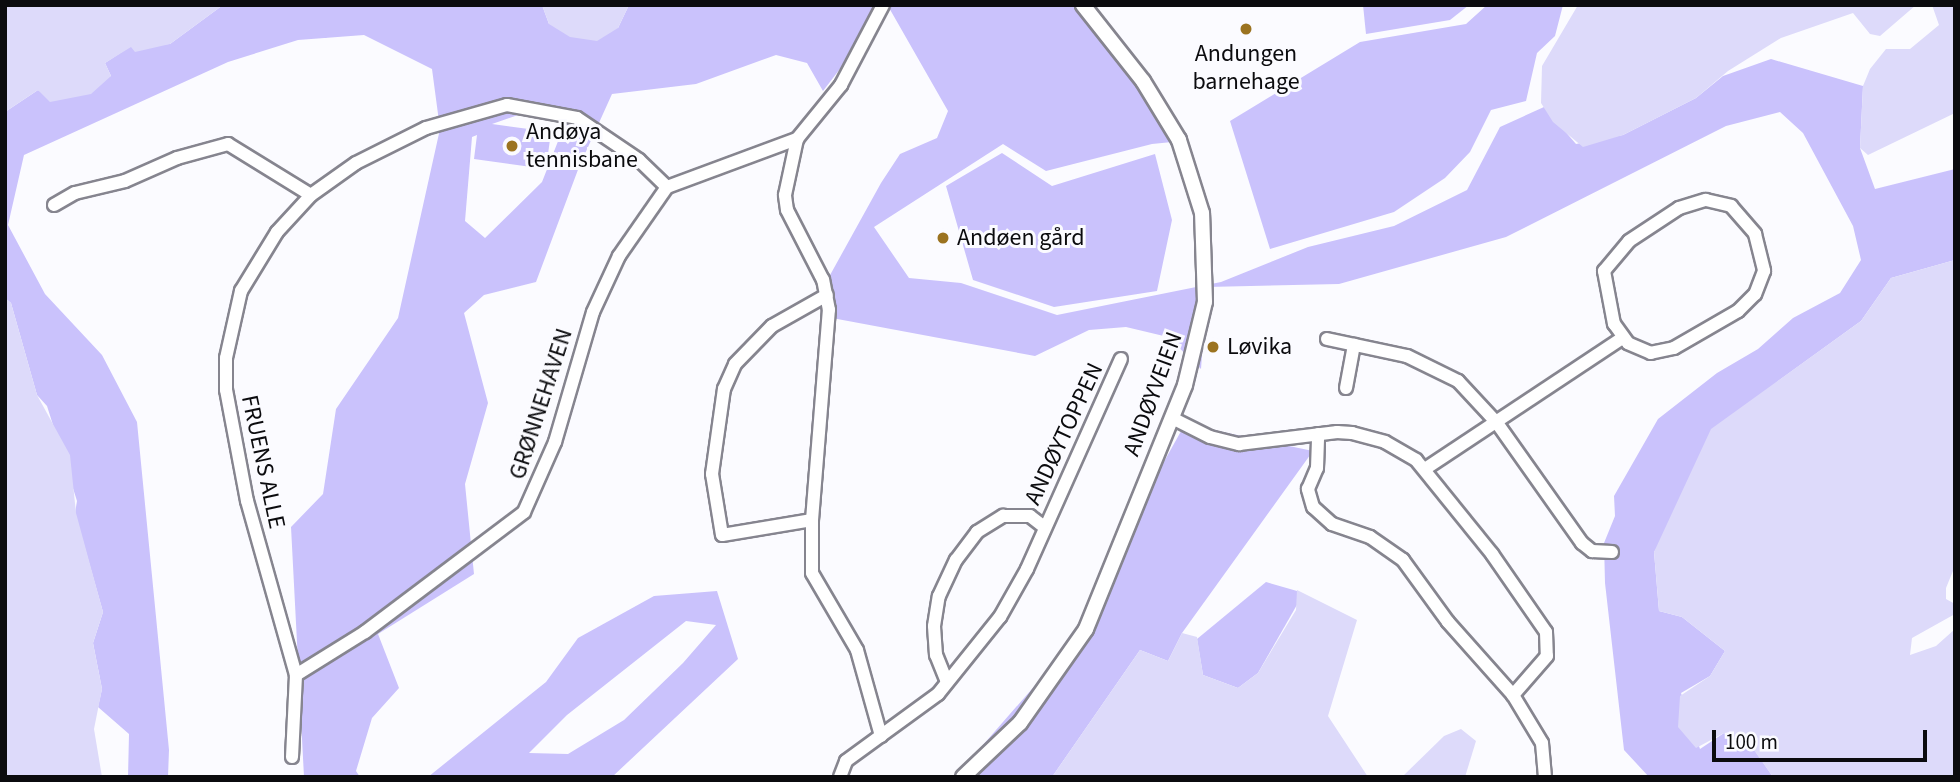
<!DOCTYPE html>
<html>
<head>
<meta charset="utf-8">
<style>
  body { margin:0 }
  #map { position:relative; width:1960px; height:782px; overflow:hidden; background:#fbfbff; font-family:"Source Sans 3",sans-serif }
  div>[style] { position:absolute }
  .green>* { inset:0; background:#cac2fc }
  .water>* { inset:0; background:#dddafa }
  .roads { filter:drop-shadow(2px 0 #86858f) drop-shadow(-2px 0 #86858f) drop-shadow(0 2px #86858f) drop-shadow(0 -2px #86858f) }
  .minor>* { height:12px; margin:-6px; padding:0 6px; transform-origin:6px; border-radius:6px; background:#fff }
  .tertiary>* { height:14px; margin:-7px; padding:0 7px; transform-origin:7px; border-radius:7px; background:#fff }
  .dots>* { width:19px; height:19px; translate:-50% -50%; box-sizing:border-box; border:4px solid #fbfbff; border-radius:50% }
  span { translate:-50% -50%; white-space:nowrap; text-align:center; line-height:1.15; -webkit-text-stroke:6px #fbfbff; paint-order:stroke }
  .poi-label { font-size:24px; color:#0b0b0e }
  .left { translate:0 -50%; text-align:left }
  .street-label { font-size:24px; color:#0b0b0e }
  .frame { position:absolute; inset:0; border:7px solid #0b0b0e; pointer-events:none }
  .scale { position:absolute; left:1712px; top:730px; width:215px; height:32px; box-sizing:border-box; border:4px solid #0b0b0e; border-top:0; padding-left:9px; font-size:21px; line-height:24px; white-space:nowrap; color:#0b0b0e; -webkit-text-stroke:5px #fbfbff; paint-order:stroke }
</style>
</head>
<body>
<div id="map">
  <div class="green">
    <i style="clip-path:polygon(evenodd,223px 5px,542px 5px,549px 24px,618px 28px,629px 5px,1085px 5px,1182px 141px,1152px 144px,1046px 171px,1003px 144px,874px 227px,909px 278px,961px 283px,1057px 315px,1221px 282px,1308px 247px,1394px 226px,1467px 190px,1500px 127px,1544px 107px,1576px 144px,1623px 135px,1696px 98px,1723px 76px,1771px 59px,1863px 86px,1860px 148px,1875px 189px,1955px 169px,1955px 260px,1891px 278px,1861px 321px,1778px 381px,1654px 552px,1659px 611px,1682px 617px,1725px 651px,1710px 676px,1681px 693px,1700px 749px,1724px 733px,1751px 745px,1773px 777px,1649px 777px,1624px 750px,1605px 583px,1604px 543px,1615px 516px,1614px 496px,1658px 419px,1717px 373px,1758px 349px,1793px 318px,1840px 293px,1861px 260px,1853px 226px,1803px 133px,1780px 112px,1726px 126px,1506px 237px,1339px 284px,1207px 287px,1201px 369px,1168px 337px,1126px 327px,1089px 330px,1035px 356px,832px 318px,824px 286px,881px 183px,900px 154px,937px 138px,948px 111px,888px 6px,823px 91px,807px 63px,776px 55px,696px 84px,612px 94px,579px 167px,536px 282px,484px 295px,464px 313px,488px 403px,465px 484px,474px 574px,378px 634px,399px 688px,372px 718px,356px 771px,360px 777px,304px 777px,291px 527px,323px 494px,336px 409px,398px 318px,440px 129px,432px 69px,364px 35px,298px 40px,228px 62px,24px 155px,8px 225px,45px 294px,102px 355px,137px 422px,169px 750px,168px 777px,128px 777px,129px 734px,98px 707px,102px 689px,93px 643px,103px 612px,75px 513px,77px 501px,47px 406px,37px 395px,11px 303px,5px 298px,5px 112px,38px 90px,47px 96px,111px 76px,105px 63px,131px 46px,170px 44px,223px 5px,541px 107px,564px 126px,542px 182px,485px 238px,465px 221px,472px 137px,477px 135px,474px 159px,546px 169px,551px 132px,492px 124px,541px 107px)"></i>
    <i style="clip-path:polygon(1363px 5px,1469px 5px,1450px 20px,1366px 34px)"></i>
    <i style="clip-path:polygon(1487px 5px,1563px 5px,1555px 36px,1537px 53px,1526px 101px,1491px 110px,1470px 152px,1445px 178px,1394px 212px,1270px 249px,1230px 121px,1360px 42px,1466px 24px)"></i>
    <i style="clip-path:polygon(1002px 153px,1052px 186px,1155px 154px,1172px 220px,1157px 291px,1054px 307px,973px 280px,946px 186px)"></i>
    <i style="clip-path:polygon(1185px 424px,1313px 451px,1182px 633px,1168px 661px,1140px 650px,1052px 777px,955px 777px,1079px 635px,1136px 512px)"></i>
    <i style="clip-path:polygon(1266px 582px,1297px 591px,1298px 603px,1258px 673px,1238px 688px,1203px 675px,1197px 639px)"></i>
    <i style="clip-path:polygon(evenodd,717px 591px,738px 659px,612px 777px,428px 777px,546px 682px,578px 638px,654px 596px,717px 591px,686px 621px,716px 625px,683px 663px,624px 720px,568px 754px,529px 753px,567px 715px,686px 621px)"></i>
  </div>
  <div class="water">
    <i style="clip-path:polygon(5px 5px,223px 5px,170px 44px,135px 52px,131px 47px,105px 63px,111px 76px,91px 94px,50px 102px,38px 90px,5px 112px)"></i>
    <i style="clip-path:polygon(542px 5px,629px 5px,618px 28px,597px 41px,570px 37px,549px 24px)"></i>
    <i style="clip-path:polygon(1578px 5px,1916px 5px,1880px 36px,1870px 34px,1853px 13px,1781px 38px,1728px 71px,1696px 98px,1623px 135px,1583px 147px,1553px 122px,1541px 103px,1542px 66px)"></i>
    <i style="clip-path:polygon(1932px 5px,1955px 5px,1955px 113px,1868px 155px,1860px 148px,1863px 86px,1870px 69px,1886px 49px,1910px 49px,1939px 25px)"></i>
    <i style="clip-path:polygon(1955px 260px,1955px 566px,1946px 588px,1946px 599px,1955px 604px,1955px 614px,1912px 638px,1910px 655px,1936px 646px,1955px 629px,1955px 777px,1773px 777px,1751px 746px,1724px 733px,1696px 748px,1678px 727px,1680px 696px,1710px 676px,1725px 651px,1682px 617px,1659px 611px,1654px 552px,1711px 429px,1861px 321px,1891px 278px)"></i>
    <i style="clip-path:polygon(5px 298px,11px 303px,37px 395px,70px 455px,76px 513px,103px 612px,93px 643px,102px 689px,94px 729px,102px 777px,5px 777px)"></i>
    <i style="clip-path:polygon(1297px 590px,1357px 620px,1328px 716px,1368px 777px,1052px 777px,1140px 650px,1168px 661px,1182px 633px,1197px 637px,1203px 675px,1238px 688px,1258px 673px,1296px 610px)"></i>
    <i style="clip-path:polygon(1461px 729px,1476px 741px,1465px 777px,1402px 777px,1444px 736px)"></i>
  </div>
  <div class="roads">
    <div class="minor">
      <i style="left:1706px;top:200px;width:26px;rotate:13deg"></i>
      <i style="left:1731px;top:206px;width:37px;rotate:49deg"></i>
      <i style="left:1755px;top:234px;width:38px;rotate:76deg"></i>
      <i style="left:1764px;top:271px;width:25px;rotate:111deg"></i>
      <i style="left:1755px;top:294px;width:24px;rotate:135deg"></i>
      <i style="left:1738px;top:311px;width:74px;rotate:150deg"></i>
      <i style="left:1674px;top:348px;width:24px;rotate:168deg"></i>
      <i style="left:1651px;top:353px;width:25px;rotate:-157deg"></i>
      <i style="left:1628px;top:343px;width:24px;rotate:-126deg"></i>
      <i style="left:1614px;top:324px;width:54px;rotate:-100.7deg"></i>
      <i style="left:1604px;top:271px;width:39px;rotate:-50deg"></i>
      <i style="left:1629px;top:241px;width:60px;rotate:-33.4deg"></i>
      <i style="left:1679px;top:208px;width:28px;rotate:-17deg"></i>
      <i style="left:54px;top:205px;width:24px;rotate:-30deg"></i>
      <i style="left:75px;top:193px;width:51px;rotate:-13.5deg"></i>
      <i style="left:125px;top:181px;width:57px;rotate:-23.9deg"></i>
      <i style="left:177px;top:158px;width:53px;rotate:-15.4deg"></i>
      <i style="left:228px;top:144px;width:97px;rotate:31.6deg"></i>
      <i style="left:1327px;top:339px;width:82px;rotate:12deg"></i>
      <i style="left:1407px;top:356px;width:57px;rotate:26.1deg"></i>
      <i style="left:1458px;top:381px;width:57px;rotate:47.1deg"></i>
      <i style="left:1497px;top:423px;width:147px;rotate:54.7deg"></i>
      <i style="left:1582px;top:543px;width:13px;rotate:39deg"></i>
      <i style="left:1592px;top:551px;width:20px;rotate:3deg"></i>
      <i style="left:1346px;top:388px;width:44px;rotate:-79.5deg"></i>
      <i style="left:1172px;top:418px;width:42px;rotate:26.6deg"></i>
      <i style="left:1210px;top:437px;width:30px;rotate:14deg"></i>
      <i style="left:1239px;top:444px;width:99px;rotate:-7deg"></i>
      <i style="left:1337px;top:432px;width:15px;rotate:4deg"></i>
      <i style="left:1352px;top:433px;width:34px;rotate:15deg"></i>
      <i style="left:1385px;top:442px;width:36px;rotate:30deg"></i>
      <i style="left:1416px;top:460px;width:121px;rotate:51deg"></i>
      <i style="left:1492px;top:554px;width:95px;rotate:55.3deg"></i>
      <i style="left:1546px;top:632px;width:24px;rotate:88deg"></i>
      <i style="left:1547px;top:656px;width:52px;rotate:131.1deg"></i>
      <i style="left:1513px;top:695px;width:98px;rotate:-131.7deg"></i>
      <i style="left:1448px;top:622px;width:77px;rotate:-126deg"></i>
      <i style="left:1403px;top:560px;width:40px;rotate:-145.1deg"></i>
      <i style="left:1370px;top:537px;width:40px;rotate:-161.1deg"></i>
      <i style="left:1332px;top:524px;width:25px;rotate:-138deg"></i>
      <i style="left:1313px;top:507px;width:19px;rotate:-106deg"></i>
      <i style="left:1308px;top:489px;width:23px;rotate:-67deg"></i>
      <i style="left:1317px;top:468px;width:34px;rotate:-88deg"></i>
      <i style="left:1425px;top:469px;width:235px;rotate:-33.6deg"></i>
      <i style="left:812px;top:520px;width:91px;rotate:170.5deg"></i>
      <i style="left:722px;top:535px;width:62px;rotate:-99.3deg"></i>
      <i style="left:712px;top:474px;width:86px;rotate:-82deg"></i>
      <i style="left:724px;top:389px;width:27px;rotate:-66deg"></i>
      <i style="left:735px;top:364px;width:53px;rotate:-45.8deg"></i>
      <i style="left:772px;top:326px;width:63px;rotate:-29.4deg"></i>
      <i style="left:296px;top:675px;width:181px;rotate:-105.7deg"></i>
      <i style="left:247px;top:501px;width:113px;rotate:-100.7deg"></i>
      <i style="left:226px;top:390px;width:32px;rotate:-90deg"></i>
      <i style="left:226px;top:358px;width:69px;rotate:-77.4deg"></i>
      <i style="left:241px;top:291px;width:69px;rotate:-58.6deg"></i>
      <i style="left:277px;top:232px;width:50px;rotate:-47.4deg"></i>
      <i style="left:311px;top:195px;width:55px;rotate:-35.4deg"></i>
      <i style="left:356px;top:163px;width:78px;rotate:-26.6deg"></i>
      <i style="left:426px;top:128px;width:84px;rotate:-15.9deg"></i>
      <i style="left:507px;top:105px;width:71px;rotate:10.5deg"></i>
      <i style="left:577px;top:118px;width:75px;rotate:34.1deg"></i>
      <i style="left:639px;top:160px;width:39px;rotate:44deg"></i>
      <i style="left:947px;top:682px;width:29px;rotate:-112deg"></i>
      <i style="left:936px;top:655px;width:29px;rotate:-94deg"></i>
      <i style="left:934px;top:626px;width:30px;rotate:-81deg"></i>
      <i style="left:939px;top:596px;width:40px;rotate:-65deg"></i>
      <i style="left:956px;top:560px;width:35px;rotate:-53deg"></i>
      <i style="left:977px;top:532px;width:31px;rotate:-32deg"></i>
      <i style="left:1003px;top:516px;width:27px"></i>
      <i style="left:1030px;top:516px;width:18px;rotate:38deg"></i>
      <i style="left:1513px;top:695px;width:56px;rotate:58.9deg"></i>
      <i style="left:1542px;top:743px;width:34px;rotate:85deg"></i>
      <i style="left:881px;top:736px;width:89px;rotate:-105.6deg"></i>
      <i style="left:857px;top:650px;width:89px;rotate:-120.3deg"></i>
      <i style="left:812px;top:573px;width:53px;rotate:-90deg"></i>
      <i style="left:812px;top:520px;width:211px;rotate:-85.4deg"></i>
      <i style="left:829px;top:310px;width:31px;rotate:-101deg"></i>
      <i style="left:823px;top:280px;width:79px;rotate:-117.2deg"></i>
      <i style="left:787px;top:210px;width:15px;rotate:-98deg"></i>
      <i style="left:785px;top:195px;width:57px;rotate:-77.9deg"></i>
      <i style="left:797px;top:139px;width:70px;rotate:-50.8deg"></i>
      <i style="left:841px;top:85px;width:90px;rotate:-62.3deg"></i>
      <i style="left:292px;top:757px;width:82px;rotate:-87.2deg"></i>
      <i style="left:296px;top:675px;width:81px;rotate:-31.9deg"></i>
      <i style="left:365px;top:632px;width:199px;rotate:-37deg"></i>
      <i style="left:524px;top:512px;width:77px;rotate:-66.1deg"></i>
      <i style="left:555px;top:442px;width:135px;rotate:-73.7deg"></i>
      <i style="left:593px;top:312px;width:62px;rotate:-65.1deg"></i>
      <i style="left:619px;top:256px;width:84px;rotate:-55.2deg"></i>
      <i style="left:667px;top:187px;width:139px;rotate:-20.3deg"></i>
      <i style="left:840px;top:777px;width:17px;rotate:-69deg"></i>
      <i style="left:846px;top:761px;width:114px;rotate:-36.1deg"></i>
      <i style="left:938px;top:694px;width:99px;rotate:-51.2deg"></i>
      <i style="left:1000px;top:617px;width:55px;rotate:-60.6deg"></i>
      <i style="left:1027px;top:569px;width:230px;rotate:-65.9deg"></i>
    </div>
    <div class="tertiary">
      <i style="left:963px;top:777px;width:79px;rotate:-43.5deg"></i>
      <i style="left:1020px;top:723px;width:115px;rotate:-54.9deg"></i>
      <i style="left:1086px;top:629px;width:263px;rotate:-67.9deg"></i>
      <i style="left:1185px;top:385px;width:85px;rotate:-76.5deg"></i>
      <i style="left:1205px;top:302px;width:89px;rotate:-91.9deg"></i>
      <i style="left:1202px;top:213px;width:77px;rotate:-107.5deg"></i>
      <i style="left:1179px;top:140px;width:69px;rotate:-121.4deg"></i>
      <i style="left:1143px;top:81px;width:97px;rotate:-128.3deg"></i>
    </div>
  </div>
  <div class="dots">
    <i style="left:1246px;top:29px;background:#9b7320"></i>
    <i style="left:512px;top:146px;background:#9b7320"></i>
    <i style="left:943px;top:238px;background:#9b7320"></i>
    <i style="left:1213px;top:347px;background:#9b7320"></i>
  </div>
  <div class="poi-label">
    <span style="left:1246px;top:68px">Andungen<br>barnehage</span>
    <span class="left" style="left:526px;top:146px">Andøya<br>tennisbane</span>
    <span class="left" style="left:957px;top:238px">Andøen gård</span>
    <span class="left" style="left:1227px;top:347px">Løvika</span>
  </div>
  <div class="street-label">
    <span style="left:1153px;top:394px;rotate:-70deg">ANDØYVEIEN</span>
    <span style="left:541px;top:404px;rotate:-72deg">GRØNNEHAVEN</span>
    <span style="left:1064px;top:434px;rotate:-65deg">ANDØYTOPPEN</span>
    <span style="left:263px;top:462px;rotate:78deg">FRUENS ALLE</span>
  </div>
  <div class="frame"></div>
  <div class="scale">100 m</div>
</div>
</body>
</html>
